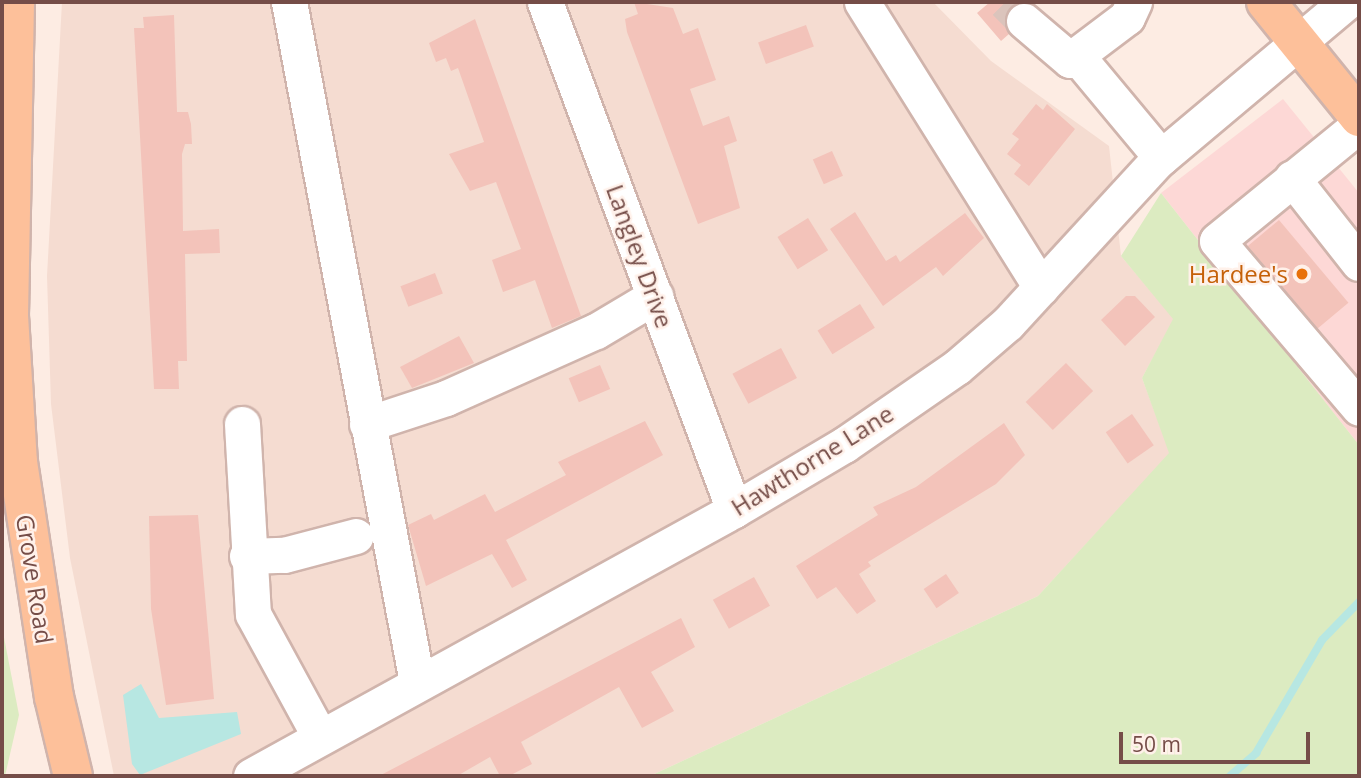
<!DOCTYPE html>
<html>
<head>
<meta charset="utf-8">
<style>
  body { margin:0 }
  #map { position:relative; width:1361px; height:778px; overflow:hidden; background:#fdece3; font-family:"Open Sans",sans-serif }
  div>[style] { position:absolute }
  .residential>* { inset:0; background:#f5dcd1 }
  .commercial>* { inset:0; background:#fdd8d6 }
  .green>* { inset:0; background:#dcebc1 }
  .water>* { inset:0; background:#b7e7e2 }
  .stream>* { height:8px; margin:-4px; padding:0 4px; transform-origin:4px; border-radius:4px; background:#b7e7e2 }
  .building>* { inset:0; background:#f3c3ba; transform-origin:0 0 }
  .minor-tunnel>* { height:35px; margin-top:-17.5px; transform-origin:0; background:repeating-linear-gradient(90deg,#dbc4bc 0 35px,transparent 0 53px) }
  .roads { filter:drop-shadow(2px 0 #d0b4ac) drop-shadow(-2px 0 #d0b4ac) drop-shadow(0 2px #d0b4ac) drop-shadow(0 -2px #d0b4ac) }
  .minor>* { height:35px; margin:-17.5px; padding:0 17.5px; transform-origin:17.5px; border-radius:17.5px; background:#fff }
  .major>* { height:38px; margin:-19px; padding:0 19px; transform-origin:19px; border-radius:19px; background:#fdc09a }
  .dots>* { width:19px; height:19px; translate:-50% -50%; box-sizing:border-box; border:4px solid #fff1ea; border-radius:50% }
  span { translate:-50% -50%; white-space:nowrap; text-align:center; line-height:1.15; -webkit-text-stroke:5px #fff1ea; paint-order:stroke }
  .street-label { font-size:24px; color:#754d48 }
  .food-label { font-size:24px; color:#c56008 }
  .right { translate:-100% -50%; text-align:right }
  .frame { position:absolute; inset:0; border:4px solid #754d48; pointer-events:none }
  .scale { position:absolute; left:1119px; top:732px; width:191px; height:32px; box-sizing:border-box; border:4px solid #754d48; border-top:0; padding-left:9px; font-size:21px; line-height:24px; white-space:nowrap; color:#754d48; -webkit-text-stroke:5px #fff1ea; paint-order:stroke }
</style>
</head>
<body>
<div id="map">
  <div class="residential">
    <i style="clip-path:polygon(62px 2px,933px 2px,991px 61px,1109px 146px,1121px 256px,1174px 319px,1142px 378px,1170px 453px,1038px 596px,650px 776px,114px 776px,70px 558px,51px 404px,47px 276px)"></i>
  </div>
  <div class="commercial">
    <i style="clip-path:polygon(1283px 99px,1359px 193px,1359px 445px,1161px 193px)"></i>
  </div>
  <div class="green">
    <i style="clip-path:polygon(1161px 193px,1359px 445px,1359px 776px,650px 776px,1038px 596px,1169px 453px,1142px 378px,1173px 319px,1121px 256px)"></i>
    <i style="clip-path:polygon(2px 627px,19px 715px,5px 776px,2px 776px)"></i>
  </div>
  <div class="water">
    <i style="clip-path:polygon(141px 684px,159px 718px,237px 712px,241px 734px,140px 775px,132px 764px,123px 695px)"></i>
  </div>
  <div class="stream">
    <i style="left:1230px;top:776px;width:35px;rotate:-41deg"></i>
    <i style="left:1256px;top:753px;width:131px;rotate:-59.7deg"></i>
    <i style="left:1322px;top:640px;width:53px;rotate:-45.8deg"></i>
  </div>
  <div class="building">
    <i style="clip-path:polygon(634px 2px,673px 8px,683px 34px,698px 28px,716px 80px,690px 89px,703px 126px,729px 116px,737px 141px,724px 146px,740px 208px,698px 224px,627px 32px,625px 19px,638px 14px)"></i>
    <i style="clip-path:polygon(990px 2px,1020px 2px,1008px 9px,1009px 34px,1001px 41px,977px 13px)"></i>
    <i style="clip-path:polygon(174px 15px,177px 112px,188px 112px,191px 124px,192px 144px,185px 144px,182px 154px,183px 231px,219px 229px,220px 253px,185px 254px,187px 361px,178px 361px,179px 389px,154px 389px,134px 28px,144px 28px,143px 17px)"></i>
    <i style="clip-path:polygon(475px 19px,581px 316px,552px 328px,535px 280px,503px 292px,492px 260px,521px 249px,496px 182px,470px 191px,449px 154px,484px 142px,458px 68px,451px 71px,446px 58px,436px 62px,429px 43px)"></i>
    <i style="left:806px;top:25px;width:23px;height:51px;rotate:70deg"></i>
    <i style="clip-path:polygon(1036px 104px,1043px 110px,1047px 104px,1075px 129px,1029px 186px,1014px 174px,1021px 165px,1007px 154px,1019px 139px,1012px 134px)"></i>
    <i style="left:832px;top:151px;width:27px;height:21px;rotate:66deg"></i>
    <i style="clip-path:polygon(855px 212px,886px 261px,896px 255px,900px 262px,965px 213px,984px 238px,943px 276px,936px 267px,883px 306px,830px 229px)"></i>
    <i style="left:808px;top:218px;width:38px;height:36px;rotate:58deg"></i>
    <i style="left:1279px;top:220px;width:108px;height:41px;rotate:50deg"></i>
    <i style="left:435px;top:273px;width:22px;height:37px;rotate:69deg"></i>
    <i style="clip-path:polygon(1126px 296px,1135px 296px,1155px 317px,1125px 346px,1101px 320px)"></i>
    <i style="left:860px;top:304px;width:28px;height:50px;rotate:58deg"></i>
    <i style="clip-path:polygon(459px 336px,474px 363px,412px 388px,400px 367px)"></i>
    <i style="left:781px;top:348px;width:34px;height:55px;rotate:62deg"></i>
    <i style="left:1066px;top:363px;width:39px;height:56px;rotate:46deg"></i>
    <i style="left:600px;top:365px;width:26px;height:34px;rotate:67deg"></i>
    <i style="left:1132px;top:414px;width:38px;height:32px;rotate:55deg"></i>
    <i style="clip-path:polygon(645px 421px,663px 455px,506px 540px,527px 580px,512px 588px,492px 554px,426px 586px,408px 525px,431px 514px,434px 520px,485px 494px,495px 512px,566px 475px,558px 462px)"></i>
    <i style="clip-path:polygon(1004px 423px,1025px 455px,996px 484px,868px 562px,871px 566px,859px 574px,876px 601px,857px 614px,836px 587px,817px 599px,796px 566px,878px 515px,873px 507px,916px 487px)"></i>
    <i style="clip-path:polygon(198px 515px,214px 699px,166px 705px,151px 609px,149px 516px)"></i>
    <i style="left:946px;top:574px;width:23px;height:27px;rotate:56deg"></i>
    <i style="left:754px;top:577px;width:33px;height:47px;rotate:61deg"></i>
    <i style="clip-path:polygon(681px 618px,695px 647px,651px 672px,674px 711px,642px 728px,619px 687px,521px 742px,532px 764px,509px 776px,500px 776px,490px 757px,457px 776px,379px 776px)"></i>
  </div>
  <div class="minor-tunnel">
    <i style="left:1005px;top:2px;width:27px;rotate:45deg"></i>
  </div>
  <div class="roads">
    <div class="minor">
      <i style="left:289px;top:2px;width:692px;rotate:79.34deg"></i>
      <i style="left:545px;top:2px;width:542px;rotate:69.59deg"></i>
      <i style="left:862px;top:2px;width:337px;rotate:57.9deg"></i>
      <i style="left:1024px;top:21px;width:60px;rotate:40.3deg"></i>
      <i style="left:1070px;top:60px;width:71px;rotate:-37deg"></i>
      <i style="left:1127px;top:17px;width:17px;rotate:-65deg"></i>
      <i style="left:1076px;top:55px;width:133px;rotate:50.2deg"></i>
      <i style="left:1359px;top:125px;width:183px;rotate:140.8deg"></i>
      <i style="left:1217px;top:241px;width:219px;rotate:49.6deg"></i>
      <i style="left:1292px;top:178px;width:108px;rotate:51.8deg"></i>
      <i style="left:242px;top:424px;width:190px;rotate:86.7deg"></i>
      <i style="left:253px;top:614px;width:140px;rotate:61.4deg"></i>
      <i style="left:367px;top:424px;width:83px;rotate:-18.2deg"></i>
      <i style="left:446px;top:398px;width:164px;rotate:-24.1deg"></i>
      <i style="left:596px;top:331px;width:69px;rotate:-30.7deg"></i>
      <i style="left:247px;top:556px;width:37px;rotate:-2deg"></i>
      <i style="left:284px;top:555px;width:74px;rotate:-14.8deg"></i>
      <i style="left:251px;top:776px;width:551px;rotate:-28.84deg"></i>
      <i style="left:734px;top:510px;width:128px;rotate:-30.6deg"></i>
      <i style="left:844px;top:445px;width:137px;rotate:-34.6deg"></i>
      <i style="left:957px;top:367px;width:67px;rotate:-40.8deg"></i>
      <i style="left:1008px;top:323px;width:222px;rotate:-47.4deg"></i>
      <i style="left:1158px;top:160px;width:246px;rotate:-40deg"></i>
    </div>
    <div class="major">
      <i style="left:15px;top:2px;width:314px;rotate:91.1deg"></i>
      <i style="left:9px;top:316px;width:146px;rotate:86.5deg"></i>
      <i style="left:18px;top:462px;width:238px;rotate:81.3deg"></i>
      <i style="left:54px;top:697px;width:81px;rotate:76.5deg"></i>
      <i style="left:1266px;top:2px;width:148px;rotate:51deg"></i>
    </div>
  </div>
  <div class="dots">
    <i style="left:1302px;top:274px;background:#e8710a"></i>
  </div>
  <div class="street-label">
    <span style="left:640px;top:256px;rotate:70deg">Langley Drive</span>
    <span style="left:812px;top:460px;rotate:-32deg">Hawthorne Lane</span>
    <span style="left:35px;top:579px;rotate:81deg">Grove Road</span>
  </div>
  <div class="food-label">
    <span class="right" style="left:1288px;top:274px">Hardee's</span>
  </div>
  <div class="frame"></div>
  <div class="scale">50 m</div>
</div>
</body>
</html>
